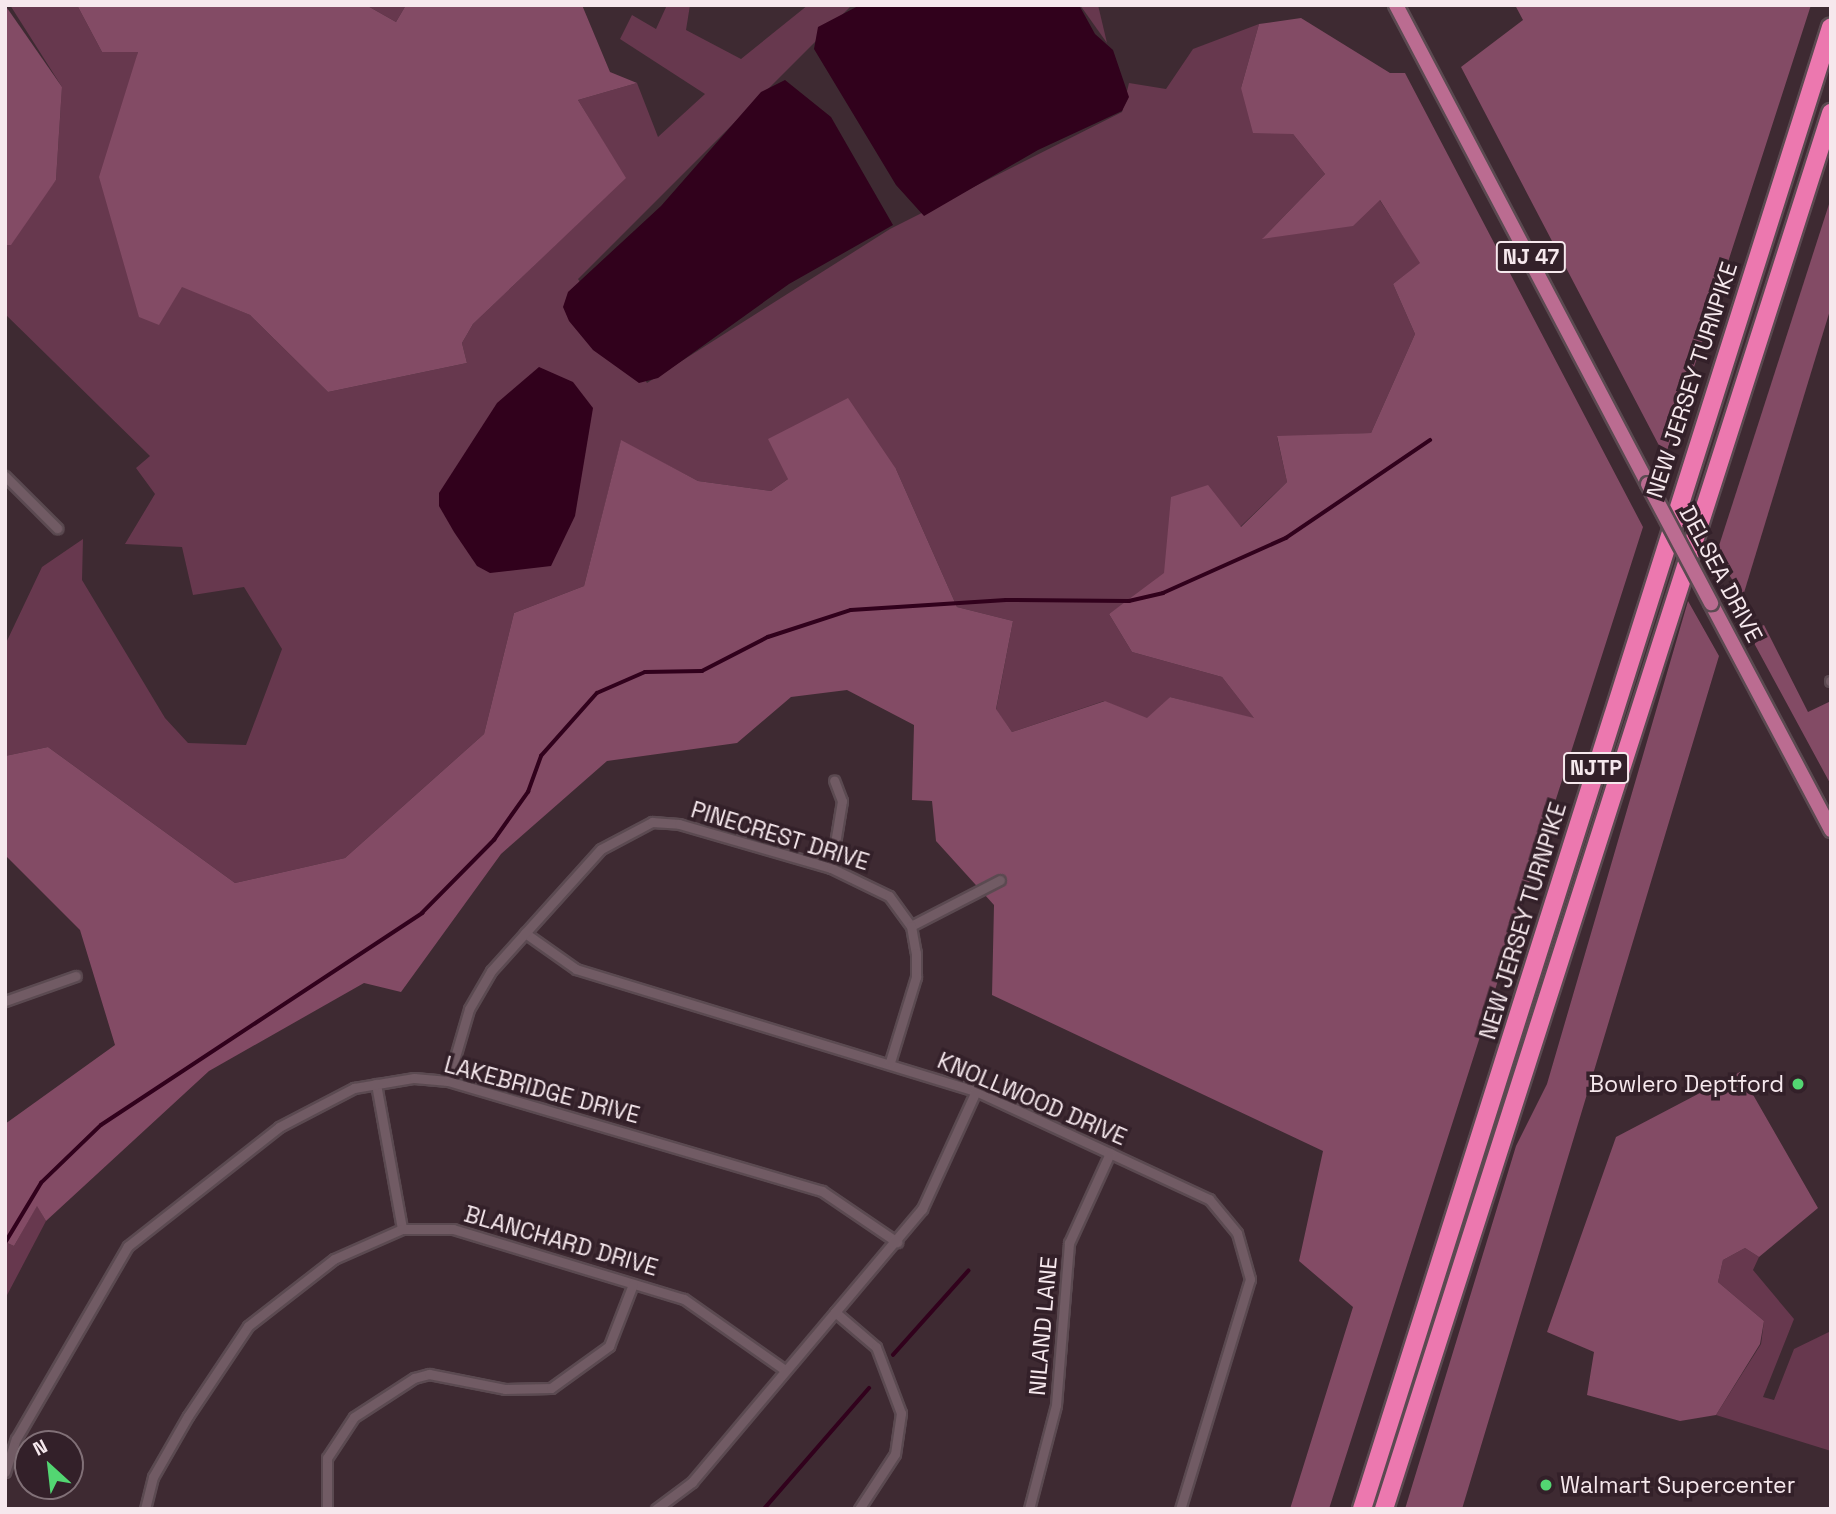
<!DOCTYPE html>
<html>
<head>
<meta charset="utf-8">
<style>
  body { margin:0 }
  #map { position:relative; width:1836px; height:1514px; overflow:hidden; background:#3e2a32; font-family:"Space Grotesk",sans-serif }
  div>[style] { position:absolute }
  .green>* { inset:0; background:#67384e }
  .forest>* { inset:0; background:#834b65 }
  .water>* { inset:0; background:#31011c }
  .stream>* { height:3.5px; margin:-1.75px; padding:0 1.75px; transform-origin:1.75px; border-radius:1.75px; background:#31011c }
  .roads { filter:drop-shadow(2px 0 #5b4a51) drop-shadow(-2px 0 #5b4a51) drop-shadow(0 2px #5b4a51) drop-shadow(0 -2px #5b4a51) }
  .minor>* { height:9px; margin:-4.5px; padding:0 4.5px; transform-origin:4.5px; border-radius:4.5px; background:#715b64 }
  .primary>* { height:14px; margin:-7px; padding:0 7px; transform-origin:7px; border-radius:7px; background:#bb6c91 }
  .motorway>* { height:18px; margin:-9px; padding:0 9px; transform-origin:9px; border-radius:9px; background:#ec78af }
  .bridges { filter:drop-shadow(2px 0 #5b4a51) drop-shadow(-2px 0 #5b4a51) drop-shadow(0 2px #5b4a51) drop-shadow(0 -2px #5b4a51) }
  .primary-bridge>* { height:14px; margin:-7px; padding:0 7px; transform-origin:7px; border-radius:7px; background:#bb6c91 }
  .dots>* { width:19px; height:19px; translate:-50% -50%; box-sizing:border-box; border:4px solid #332029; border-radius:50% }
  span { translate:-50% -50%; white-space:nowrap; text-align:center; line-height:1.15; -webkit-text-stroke:7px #332029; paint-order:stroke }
  .shield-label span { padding:2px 5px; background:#332029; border:2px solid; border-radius:5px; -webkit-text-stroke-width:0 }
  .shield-label { font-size:21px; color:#f6e8ed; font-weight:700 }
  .street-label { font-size:23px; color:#f6e8ed }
  .poi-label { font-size:23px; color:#f6e8ed }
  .right { translate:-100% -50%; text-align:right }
  .left { translate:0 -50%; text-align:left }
  .frame { position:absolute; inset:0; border:7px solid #f6e8ed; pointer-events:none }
  .north { position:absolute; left:14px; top:1430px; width:70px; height:70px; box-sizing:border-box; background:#332029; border:2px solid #817077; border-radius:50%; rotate:333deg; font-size:19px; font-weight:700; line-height:28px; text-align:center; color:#f6e8ed }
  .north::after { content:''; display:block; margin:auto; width:24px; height:32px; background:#53d672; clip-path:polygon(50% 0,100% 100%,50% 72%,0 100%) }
</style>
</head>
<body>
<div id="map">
  <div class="green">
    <i style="clip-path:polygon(10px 5px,77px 5px,102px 52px,138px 52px,134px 72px,159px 324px,182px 286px,250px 315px,328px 392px,467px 363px,462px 343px,473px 324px,625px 178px,578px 100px,637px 83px,658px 137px,705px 94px,620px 39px,632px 15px,656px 29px,667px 5px,690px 5px,686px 30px,741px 59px,808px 5px,852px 5px,578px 279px,647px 383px,890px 229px,1122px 112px,1129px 83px,1166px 89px,1193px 49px,1259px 24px,1241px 88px,1293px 134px,1325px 174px,1263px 238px,1379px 199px,1421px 263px,1393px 284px,1415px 334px,1371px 433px,1277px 437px,1287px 482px,1240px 527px,1109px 614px,1132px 652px,1222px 677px,1255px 719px,1170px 697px,1147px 719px,1104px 701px,1012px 732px,996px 710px,1013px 621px,957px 607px,896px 469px,788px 479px,771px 491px,698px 481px,621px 441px,584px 586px,514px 613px,484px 734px,345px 858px,235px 883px,48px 747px,5px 756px,5px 645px,42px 567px,83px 539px,82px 580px,165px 718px,188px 743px,246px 745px,282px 649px,244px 587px,193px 595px,182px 547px,125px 544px,155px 494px,136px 468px,150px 456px,5px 314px,5px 245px,56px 180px,62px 87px)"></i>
    <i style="clip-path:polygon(366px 5px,406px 5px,396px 22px)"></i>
    <i style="clip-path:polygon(1080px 5px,1098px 5px,1107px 43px)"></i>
    <i style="clip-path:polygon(37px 1205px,46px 1221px,5px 1299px,5px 1242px,14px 1246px)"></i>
    <i style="clip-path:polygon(1745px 1248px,1759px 1257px,1753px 1270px,1794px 1319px,1763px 1397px,1774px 1400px,1794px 1349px,1831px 1331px,1831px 1451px,1716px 1415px,1761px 1344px,1764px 1321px,1718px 1282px,1723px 1260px)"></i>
  </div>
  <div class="forest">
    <i style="clip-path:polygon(5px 5px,62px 87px,56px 180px,11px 245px,5px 245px)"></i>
    <i style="clip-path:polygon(77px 5px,366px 5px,396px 22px,406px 5px,582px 5px,610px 72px,637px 83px,578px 100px,626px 178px,473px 324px,462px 343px,467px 363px,328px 392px,250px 315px,182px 287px,159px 325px,139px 317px,99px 177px,138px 52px,102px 52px)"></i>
    <i style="clip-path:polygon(1515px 5px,1811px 5px,1665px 457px,1461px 67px,1523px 20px)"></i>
    <i style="clip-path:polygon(1301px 18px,1390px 73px,1405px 73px,1643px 527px,1329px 1509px,1290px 1509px,1353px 1307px,1299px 1261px,1323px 1151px,992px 995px,994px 905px,936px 841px,932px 801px,912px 800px,914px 725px,847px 690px,791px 697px,737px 743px,607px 761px,501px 854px,401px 992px,364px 983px,209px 1071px,46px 1221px,37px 1206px,14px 1246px,5px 1242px,5px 1124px,115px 1045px,80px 930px,5px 855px,5px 756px,48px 747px,235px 883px,345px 858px,484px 734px,514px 613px,584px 586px,621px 440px,698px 481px,771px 491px,788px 479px,768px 439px,848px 398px,896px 469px,957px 607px,1013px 621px,996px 709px,1012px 732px,1105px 701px,1147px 718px,1170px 697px,1254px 718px,1222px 677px,1132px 652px,1109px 614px,1164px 573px,1171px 497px,1208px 485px,1241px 527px,1287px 482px,1277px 436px,1371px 433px,1415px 334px,1393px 284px,1420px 263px,1380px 200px,1353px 226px,1262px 239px,1325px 174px,1293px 134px,1253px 133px,1241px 88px,1259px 24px)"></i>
    <i style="clip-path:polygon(1831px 198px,1831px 307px,1743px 596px,1716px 555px)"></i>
    <i style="clip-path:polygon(1688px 601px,1719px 656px,1462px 1509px,1405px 1509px,1516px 1146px,1547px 1084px)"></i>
    <i style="clip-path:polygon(1764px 625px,1808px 712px,1831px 701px,1831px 785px,1748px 632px)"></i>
    <i style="clip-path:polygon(1740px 1072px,1818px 1208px,1759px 1257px,1745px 1248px,1723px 1260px,1718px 1282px,1764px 1321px,1760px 1344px,1716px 1415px,1680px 1421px,1587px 1395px,1594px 1352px,1547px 1332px,1616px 1137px)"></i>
  </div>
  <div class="water">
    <i style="clip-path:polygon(860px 5px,1079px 5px,1095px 34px,1113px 50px,1129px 97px,1122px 111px,1038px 150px,924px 216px,896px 185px,814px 49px,818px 27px)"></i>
    <i style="clip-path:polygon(785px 80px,831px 117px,893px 225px,789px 284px,658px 378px,639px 383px,593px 350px,569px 321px,563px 307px,568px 292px,661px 206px,761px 92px)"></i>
    <i style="clip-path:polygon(539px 367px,573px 382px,593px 408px,575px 516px,551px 566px,490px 573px,477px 566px,454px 532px,439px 506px,439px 493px,497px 403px)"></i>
  </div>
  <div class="stream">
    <i style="left:5px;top:1243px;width:70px;rotate:-59deg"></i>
    <i style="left:41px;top:1183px;width:83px;rotate:-44deg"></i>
    <i style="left:101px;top:1125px;width:385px;rotate:-33.4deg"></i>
    <i style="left:422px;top:913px;width:103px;rotate:-45.4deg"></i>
    <i style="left:494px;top:840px;width:59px;rotate:-54.7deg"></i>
    <i style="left:528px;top:792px;width:38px;rotate:-70deg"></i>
    <i style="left:541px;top:756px;width:84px;rotate:-48.4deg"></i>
    <i style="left:597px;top:693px;width:52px;rotate:-23.6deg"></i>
    <i style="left:645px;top:672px;width:57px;rotate:-1deg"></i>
    <i style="left:702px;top:671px;width:74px;rotate:-27.3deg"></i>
    <i style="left:768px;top:637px;width:87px;rotate:-18deg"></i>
    <i style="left:851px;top:610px;width:155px;rotate:-3.7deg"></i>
    <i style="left:1006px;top:600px;width:123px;rotate:0.5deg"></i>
    <i style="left:1129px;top:601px;width:35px;rotate:-13deg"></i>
    <i style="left:1163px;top:593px;width:135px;rotate:-24.1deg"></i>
    <i style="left:1286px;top:538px;width:174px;rotate:-34.2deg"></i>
    <i style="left:893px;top:1355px;width:113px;rotate:-48.2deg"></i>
    <i style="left:764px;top:1509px;width:160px;rotate:-49deg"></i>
  </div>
  <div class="roads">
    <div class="minor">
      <i style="left:5px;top:476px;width:74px;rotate:45deg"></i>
      <i style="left:1830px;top:681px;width:1px"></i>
      <i style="left:831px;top:868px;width:68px;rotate:-80.7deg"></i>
      <i style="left:842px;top:801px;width:22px;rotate:-111deg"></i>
      <i style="left:911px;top:926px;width:100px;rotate:-27.3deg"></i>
      <i style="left:525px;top:933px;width:62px;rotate:35.2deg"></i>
      <i style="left:576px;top:969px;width:418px;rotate:17deg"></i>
      <i style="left:976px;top:1091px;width:257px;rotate:24.9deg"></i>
      <i style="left:1209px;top:1199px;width:44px;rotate:50.5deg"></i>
      <i style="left:1237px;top:1233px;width:48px;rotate:74.2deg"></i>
      <i style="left:1250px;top:1279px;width:240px;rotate:106.9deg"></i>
      <i style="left:5px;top:1001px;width:75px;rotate:-19.4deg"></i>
      <i style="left:448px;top:1081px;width:75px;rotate:-73.7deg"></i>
      <i style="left:469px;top:1009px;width:44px;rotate:-59.9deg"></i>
      <i style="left:491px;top:971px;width:164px;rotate:-48deg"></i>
      <i style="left:601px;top:849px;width:58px;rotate:-27.9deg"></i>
      <i style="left:652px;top:822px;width:27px;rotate:4deg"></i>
      <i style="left:679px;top:824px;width:158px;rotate:16.1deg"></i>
      <i style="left:831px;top:868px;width:64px;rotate:25.8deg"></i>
      <i style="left:889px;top:896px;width:37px;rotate:54deg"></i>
      <i style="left:911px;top:926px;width:27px;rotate:80deg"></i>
      <i style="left:916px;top:953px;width:24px;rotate:90deg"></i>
      <i style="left:916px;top:977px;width:89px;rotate:107deg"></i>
      <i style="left:376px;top:1084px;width:147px;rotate:79.8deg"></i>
      <i style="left:835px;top:1312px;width:54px;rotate:40.5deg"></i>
      <i style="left:876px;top:1347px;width:71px;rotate:69.3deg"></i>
      <i style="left:901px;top:1413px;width:41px;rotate:98.3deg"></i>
      <i style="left:895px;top:1454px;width:66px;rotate:123.2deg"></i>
      <i style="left:5px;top:1472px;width:35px;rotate:-72deg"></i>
      <i style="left:16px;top:1439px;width:223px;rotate:-59.9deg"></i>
      <i style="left:128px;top:1246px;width:192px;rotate:-38.2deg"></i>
      <i style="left:279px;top:1127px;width:85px;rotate:-27.5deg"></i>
      <i style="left:354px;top:1088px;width:61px;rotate:-9.5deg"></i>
      <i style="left:414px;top:1078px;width:34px;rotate:5deg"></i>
      <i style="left:448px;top:1081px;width:390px;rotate:16.4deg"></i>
      <i style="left:822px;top:1191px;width:91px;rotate:34.2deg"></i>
      <i style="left:145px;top:1509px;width:33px;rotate:-76deg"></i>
      <i style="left:153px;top:1477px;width:70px;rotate:-60.2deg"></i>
      <i style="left:188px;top:1416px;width:108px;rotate:-56.3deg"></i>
      <i style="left:248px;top:1326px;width:109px;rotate:-37.9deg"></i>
      <i style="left:334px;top:1259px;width:74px;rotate:-23.8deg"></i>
      <i style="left:402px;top:1229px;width:51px"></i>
      <i style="left:453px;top:1229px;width:241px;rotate:16.9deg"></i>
      <i style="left:684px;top:1299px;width:123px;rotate:35.1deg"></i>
      <i style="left:327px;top:1509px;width:51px;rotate:-90deg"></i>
      <i style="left:327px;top:1458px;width:49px;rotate:-56.6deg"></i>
      <i style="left:354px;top:1417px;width:72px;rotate:-33deg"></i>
      <i style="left:414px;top:1378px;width:16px;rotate:-15deg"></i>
      <i style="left:429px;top:1374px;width:77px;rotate:11.2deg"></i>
      <i style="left:505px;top:1389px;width:46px;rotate:-1.2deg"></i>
      <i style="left:551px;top:1388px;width:72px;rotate:-35.9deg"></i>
      <i style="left:609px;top:1346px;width:66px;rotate:-68.8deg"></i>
      <i style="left:656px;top:1509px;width:45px;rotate:-36.9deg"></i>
      <i style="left:692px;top:1482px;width:357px;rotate:-49.9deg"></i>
      <i style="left:922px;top:1209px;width:130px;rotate:-65.4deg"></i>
      <i style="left:1029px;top:1509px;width:107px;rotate:-75.4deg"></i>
      <i style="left:1056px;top:1405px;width:163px;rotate:-85.4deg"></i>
      <i style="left:1069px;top:1243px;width:99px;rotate:-65.5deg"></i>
    </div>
    <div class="primary">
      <i style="left:1396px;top:5px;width:541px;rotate:62.25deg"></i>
      <i style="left:1711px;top:603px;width:257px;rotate:62.1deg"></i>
    </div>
    <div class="motorway">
      <i style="left:1362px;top:1509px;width:1554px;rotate:-72.44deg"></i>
      <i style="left:1384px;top:1509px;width:1466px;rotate:-72.24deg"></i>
    </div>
  </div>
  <div class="bridges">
    <div class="primary-bridge">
      <i style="left:1648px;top:484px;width:135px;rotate:62.1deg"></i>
    </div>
  </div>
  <div class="dots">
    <i style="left:1798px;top:1084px;background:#53d672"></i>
    <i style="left:1546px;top:1485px;background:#53d672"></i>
  </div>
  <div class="shield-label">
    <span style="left:1531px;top:257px">NJ 47</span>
    <span style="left:1596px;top:768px">NJTP</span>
  </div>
  <div class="street-label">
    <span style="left:1692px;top:380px;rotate:-72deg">NEW JERSEY TURNPIKE</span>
    <span style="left:1721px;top:574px;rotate:62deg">DELSEA DRIVE</span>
    <span style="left:780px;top:836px;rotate:17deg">PINECREST DRIVE</span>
    <span style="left:1523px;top:921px;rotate:-73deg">NEW JERSEY TURNPIKE</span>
    <span style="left:542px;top:1090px;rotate:15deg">LAKEBRIDGE DRIVE</span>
    <span style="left:1032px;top:1099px;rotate:23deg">KNOLLWOOD DRIVE</span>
    <span style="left:561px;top:1241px;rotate:16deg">BLANCHARD DRIVE</span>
    <span style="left:1043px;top:1326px;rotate:-85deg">NILAND LANE</span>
  </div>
  <div class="poi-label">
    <span class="right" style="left:1784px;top:1084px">Bowlero Deptford</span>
    <span class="left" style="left:1560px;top:1485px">Walmart Supercenter</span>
  </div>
  <div class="frame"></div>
  <div class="north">N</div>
</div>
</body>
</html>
